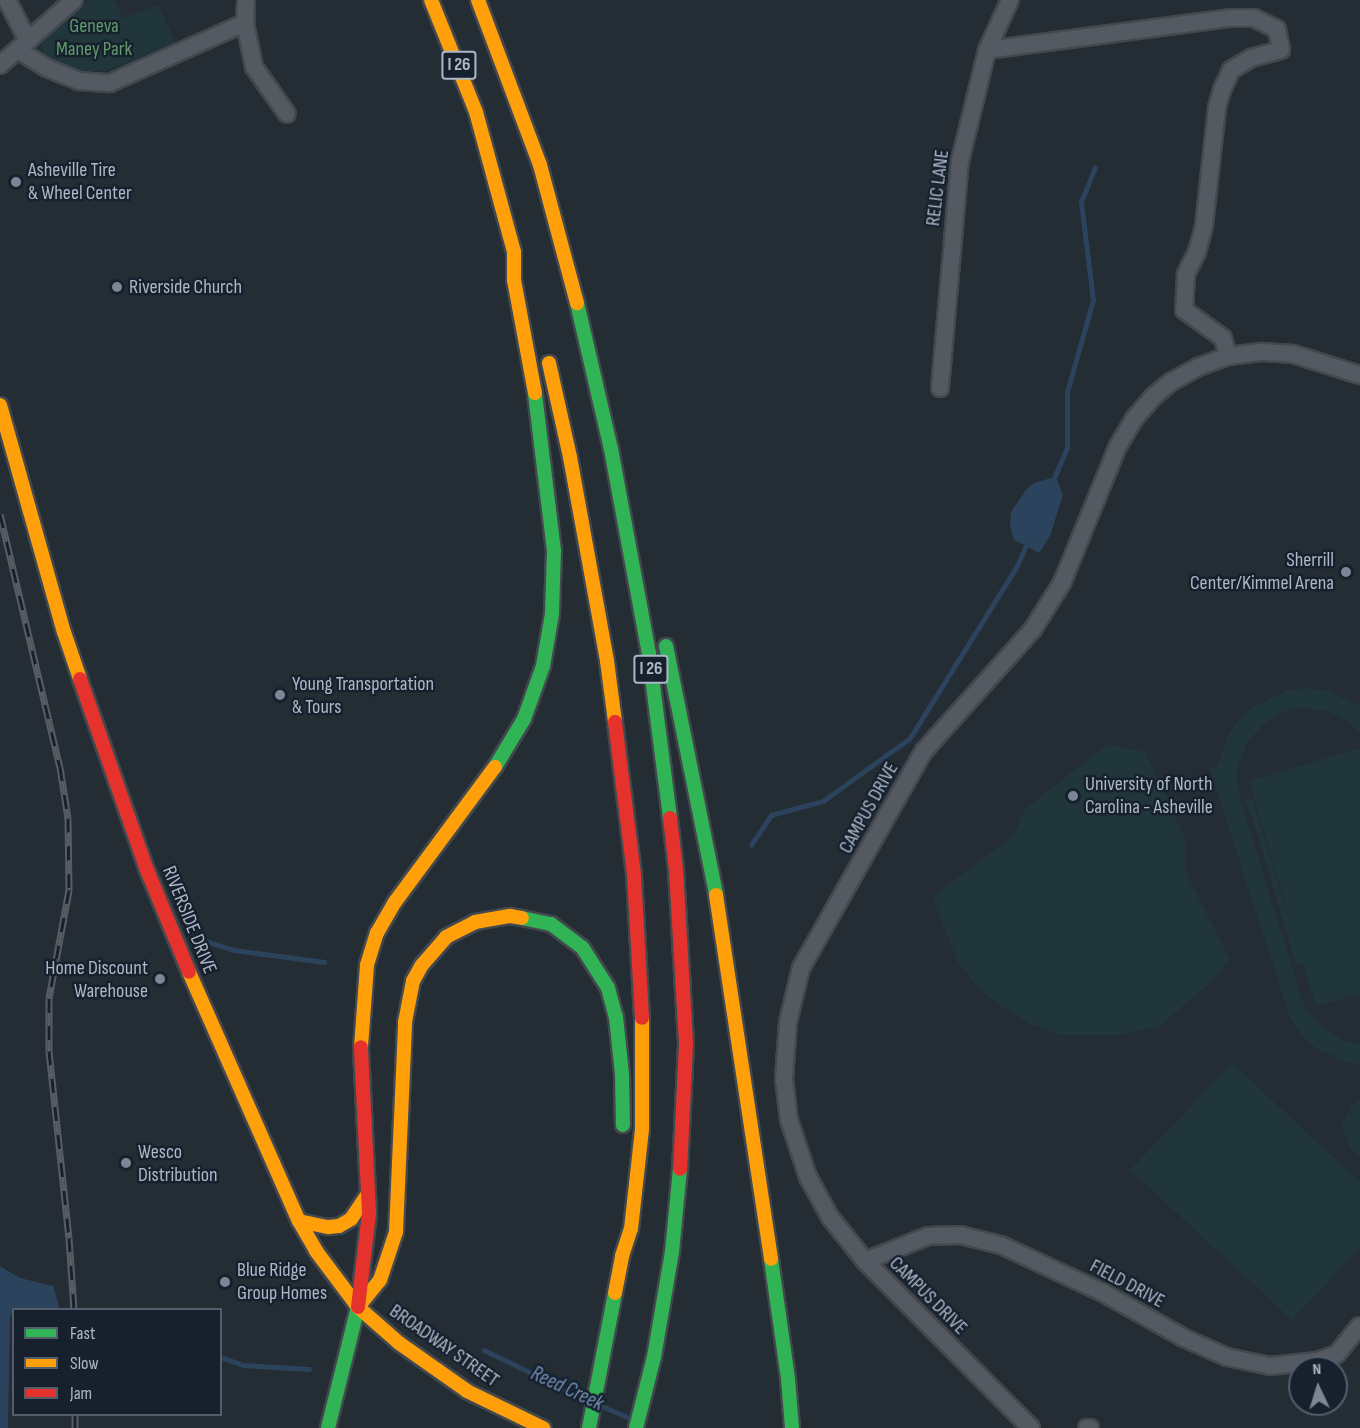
<!DOCTYPE html>
<html>
<head>
<meta charset="utf-8">
<style>
  body { margin:0 }
  #map { position:relative; width:1360px; height:1428px; overflow:hidden; background:#242c34; font-family:"Sofia Sans Condensed",sans-serif }
  div>[style] { position:absolute }
  .green>* { inset:0; background:#21363a }
  .water>* { inset:0; background:#2c435d }
  .stream>* { height:4.5px; margin:-2.25px; padding:0 2.25px; transform-origin:2.25px; border-radius:2.25px; background:#2c435d }
  .roads { filter:drop-shadow(2px 0 #42484e) drop-shadow(-2px 0 #42484e) drop-shadow(0 2px #42484e) drop-shadow(0 -2px #42484e) }
  .street>* { height:16px; margin:-8px; padding:0 8px; transform-origin:8px; border-radius:8px; background:#545962 }
  .fast>* { height:14px; margin:-7px; padding:0 7px; transform-origin:7px; border-radius:7px; background:#30b455 }
  .slow>* { height:14px; margin:-7px; padding:0 7px; transform-origin:7px; border-radius:7px; background:#ff9f0a }
  .jam>* { height:14px; margin:-7px; padding:0 7px; transform-origin:7px; border-radius:7px; background:#e5322d }
  .rail>* { height:7px; margin-top:-3.5px; transform-origin:0; background:repeating-linear-gradient(90deg,#17212e 0 14px,#585d65 0 28px); box-sizing:border-box; border-block:2px solid #585d65 }
  .dots>* { width:16px; height:16px; translate:-50% -50%; box-sizing:border-box; border:3px solid #17212e; border-radius:50% }
  span { translate:-50% -50%; white-space:nowrap; text-align:center; line-height:1.15; -webkit-text-stroke:5px #17212e; paint-order:stroke }
  .shield-label span { padding:2px 4px; background:#17212e; border:2px solid; border-radius:4px; -webkit-text-stroke-width:0 }
  .shield-label { font-size:18px; color:#acb7c7; font-weight:700 }
  .park-label { font-size:20px; color:#619a6c }
  .poi-label { font-size:20px; color:#acb7c7 }
  .left { translate:0 -50%; text-align:left }
  .right { translate:-100% -50%; text-align:right }
  .street-label { font-size:20px; color:#acb7c7 }
  .water-label { font-size:21px; color:#708eb2; font-style:italic }
  .legend { position:absolute; left:12px; top:1308px; width:210px; height:108px; box-sizing:border-box; background:#17212e; border:2px solid #535d6b; margin:0; padding:8px 10px; list-style:none; font-size:18px; color:#acb7c7 }
  .legend li { display:flex; align-items:center; gap:12px; height:30px }
  .legend b { width:30px; border:2px solid #535d6b }
  .north { position:absolute; left:1288px; top:1356px; width:60px; height:60px; box-sizing:border-box; background:#17212e; border:2px solid #535d6b; border-radius:50%; rotate:356deg; font-size:16px; font-weight:700; line-height:24px; text-align:center; color:#acb7c7 }
  .north::after { content:''; display:block; margin:auto; width:21px; height:27px; background:#7c8694; clip-path:polygon(50% 0,100% 100%,50% 72%,0 100%) }
</style>
</head>
<body>
<div id="map">
  <div class="green">
    <i style="clip-path:polygon(88px 0,114px 0,123px 18px,158px 5px,176px 42px,106px 71px,80px 71px,56px 63px,44px 54px,41px 46px,45px 36px)"></i>
    <i style="clip-path:polygon(1309px 688px,1328px 691px,1360px 706px,1360px 733px,1343px 718px,1327px 711px,1296px 708px,1282px 712px,1268px 720px,1248px 741px,1238px 767px,1237px 782px,1240px 798px,1301px 996px,1308px 1011px,1321px 1027px,1343px 1041px,1360px 1044px,1360px 1064px,1347px 1062px,1317px 1049px,1305px 1039px,1290px 1018px,1210px 769px,1218px 766px,1226px 740px,1236px 723px,1251px 708px,1287px 690px)"></i>
    <i style="clip-path:polygon(1108px 744px,1145px 752px,1186px 840px,1186px 873px,1230px 960px,1210px 983px,1158px 1027px,1119px 1035px,1059px 1035px,1032px 1025px,1008px 1011px,988px 997px,973px 982px,958px 962px,932px 897px,1013px 836px,1026px 808px)"></i>
    <i style="clip-path:polygon(1360px 748px,1360px 994px,1316px 1006px,1303px 963px,1296px 965px,1253px 820px,1245px 801px,1252px 799px,1297px 944px,1249px 781px)"></i>
    <i style="clip-path:polygon(1232px 1063px,1360px 1182px,1360px 1248px,1292px 1320px,1130px 1170px)"></i>
    <i style="clip-path:polygon(1360px 1099px,1360px 1158px,1350px 1149px,1342px 1125px,1352px 1104px)"></i>
  </div>
  <div class="water">
    <i style="clip-path:polygon(1051px 478px,1057px 480px,1063px 495px,1050px 536px,1039px 553px,1014px 540px,1010px 526px,1011px 512px,1026px 490px,1034px 483px)"></i>
    <i style="clip-path:polygon(0 1266px,20px 1278px,53px 1286px,59px 1306px,58px 1309px,14px 1310px,10px 1317px,8px 1428px,0 1428px)"></i>
  </div>
  <div class="stream">
    <i style="left:1052px;top:483px;width:38px;rotate:-67deg"></i>
    <i style="left:1067px;top:448px;width:56px;rotate:-90deg"></i>
    <i style="left:1067px;top:392px;width:96px;rotate:-74.2deg"></i>
    <i style="left:1093px;top:300px;width:99px;rotate:-97deg"></i>
    <i style="left:1081px;top:202px;width:37px;rotate:-68deg"></i>
    <i style="left:751px;top:845px;width:36px;rotate:-56deg"></i>
    <i style="left:771px;top:815px;width:54px;rotate:-15.1deg"></i>
    <i style="left:823px;top:801px;width:107px;rotate:-35.9deg"></i>
    <i style="left:910px;top:738px;width:200px;rotate:-58.1deg"></i>
    <i style="left:1016px;top:568px;width:27px;rotate:-66deg"></i>
    <i style="left:193px;top:937px;width:43px;rotate:17.6deg"></i>
    <i style="left:234px;top:950px;width:91px;rotate:7.6deg"></i>
    <i style="left:484px;top:1350px;width:110px;rotate:25.9deg"></i>
    <i style="left:220px;top:1357px;width:24px;rotate:19deg"></i>
    <i style="left:243px;top:1365px;width:66px;rotate:3.5deg"></i>
    <i style="left:604px;top:1407px;width:25px;rotate:23deg"></i>
  </div>
  <div class="roads">
    <div class="street">
      <i style="left:7px;top:0;width:46px;rotate:62.9deg"></i>
      <i style="left:246px;top:0;width:23px;rotate:92deg"></i>
      <i style="left:245px;top:23px;width:45px;rotate:78.4deg"></i>
      <i style="left:254px;top:67px;width:57px;rotate:54.9deg"></i>
      <i style="left:18px;top:50px;width:34px;rotate:32deg"></i>
      <i style="left:47px;top:68px;width:35px;rotate:22deg"></i>
      <i style="left:79px;top:81px;width:31px;rotate:4deg"></i>
      <i style="left:110px;top:83px;width:148px;rotate:-24deg"></i>
      <i style="left:987px;top:50px;width:244px;rotate:-7.5deg"></i>
      <i style="left:1229px;top:18px;width:25px"></i>
      <i style="left:1254px;top:18px;width:25px;rotate:26deg"></i>
      <i style="left:1277px;top:29px;width:21px;rotate:79deg"></i>
      <i style="left:1281px;top:50px;width:31px;rotate:165deg"></i>
      <i style="left:1251px;top:58px;width:23px;rotate:149deg"></i>
      <i style="left:1231px;top:70px;width:22px;rotate:114deg"></i>
      <i style="left:1222px;top:90px;width:19px;rotate:106deg"></i>
      <i style="left:1217px;top:108px;width:119px;rotate:96.3deg"></i>
      <i style="left:1204px;top:226px;width:27px;rotate:105deg"></i>
      <i style="left:1197px;top:252px;width:25px;rotate:117deg"></i>
      <i style="left:1186px;top:274px;width:36px;rotate:93deg"></i>
      <i style="left:1184px;top:310px;width:48px;rotate:35.7deg"></i>
      <i style="left:1223px;top:338px;width:19px;rotate:74deg"></i>
      <i style="left:0;top:65px;width:98px;rotate:-41.3deg"></i>
      <i style="left:940px;top:388px;width:228px;rotate:-85deg"></i>
      <i style="left:960px;top:161px;width:114px;rotate:-76.3deg"></i>
      <i style="left:987px;top:50px;width:55px;rotate:-65.3deg"></i>
      <i style="left:865px;top:1261px;width:68px;rotate:-21.6deg"></i>
      <i style="left:928px;top:1236px;width:32px;rotate:-2deg"></i>
      <i style="left:960px;top:1235px;width:42px;rotate:13.7deg"></i>
      <i style="left:1001px;top:1245px;width:111px;rotate:25deg"></i>
      <i style="left:1102px;top:1292px;width:94px;rotate:29.3deg"></i>
      <i style="left:1184px;top:1338px;width:47px;rotate:23.8deg"></i>
      <i style="left:1227px;top:1357px;width:44px;rotate:11.8deg"></i>
      <i style="left:1270px;top:1366px;width:47px;rotate:-6.1deg"></i>
      <i style="left:1317px;top:1361px;width:21px;rotate:-19deg"></i>
      <i style="left:1337px;top:1354px;width:36px;rotate:-51deg"></i>
      <i style="left:1031px;top:1428px;width:235px;rotate:-134.8deg"></i>
      <i style="left:865px;top:1261px;width:56px;rotate:-128.5deg"></i>
      <i style="left:830px;top:1217px;width:46px;rotate:-118.8deg"></i>
      <i style="left:808px;top:1177px;width:60px;rotate:-108.4deg"></i>
      <i style="left:789px;top:1120px;width:41px;rotate:-97deg"></i>
      <i style="left:784px;top:1079px;width:57px;rotate:-86deg"></i>
      <i style="left:788px;top:1022px;width:56px;rotate:-76.5deg"></i>
      <i style="left:801px;top:968px;width:249px;rotate:-60.5deg"></i>
      <i style="left:924px;top:751px;width:164px;rotate:-48.2deg"></i>
      <i style="left:1033px;top:629px;width:54px;rotate:-57.8deg"></i>
      <i style="left:1062px;top:583px;width:148px;rotate:-67.8deg"></i>
      <i style="left:1118px;top:446px;width:31px;rotate:-59deg"></i>
      <i style="left:1134px;top:419px;width:29px;rotate:-49deg"></i>
      <i style="left:1153px;top:397px;width:23px;rotate:-40deg"></i>
      <i style="left:1171px;top:382px;width:31px;rotate:-29deg"></i>
      <i style="left:1198px;top:367px;width:32px;rotate:-20deg"></i>
      <i style="left:1228px;top:356px;width:35px;rotate:-7deg"></i>
      <i style="left:1263px;top:352px;width:30px;rotate:4deg"></i>
      <i style="left:1293px;top:354px;width:70px;rotate:17.4deg"></i>
      <i style="left:1087px;top:1428px;width:3px"></i>
    </div>
    <div class="fast">
      <i style="left:577px;top:303px;width:150px;rotate:76.9deg"></i>
      <i style="left:611px;top:449px;width:208px;rotate:79.5deg"></i>
      <i style="left:649px;top:654px;width:165px;rotate:82.7deg"></i>
      <i style="left:666px;top:646px;width:254px;rotate:78.6deg"></i>
      <i style="left:495px;top:767px;width:56px;rotate:-58.9deg"></i>
      <i style="left:524px;top:719px;width:56px;rotate:-70.3deg"></i>
      <i style="left:543px;top:666px;width:53px;rotate:-80.2deg"></i>
      <i style="left:552px;top:614px;width:63px;rotate:-88.2deg"></i>
      <i style="left:554px;top:551px;width:159px;rotate:-96.9deg"></i>
      <i style="left:522px;top:918px;width:30px;rotate:12deg"></i>
      <i style="left:551px;top:924px;width:39px;rotate:37deg"></i>
      <i style="left:582px;top:947px;width:49px;rotate:57.6deg"></i>
      <i style="left:608px;top:988px;width:30px;rotate:75deg"></i>
      <i style="left:616px;top:1017px;width:57px;rotate:84deg"></i>
      <i style="left:622px;top:1074px;width:51px;rotate:88.9deg"></i>
      <i style="left:771px;top:1259px;width:121px;rotate:81.9deg"></i>
      <i style="left:788px;top:1379px;width:49px;rotate:85.3deg"></i>
      <i style="left:328px;top:1428px;width:125px;rotate:-76.1deg"></i>
      <i style="left:589px;top:1428px;width:137px;rotate:-79.1deg"></i>
      <i style="left:636px;top:1428px;width:73px;rotate:-75.8deg"></i>
      <i style="left:654px;top:1357px;width:107px;rotate:-80.3deg"></i>
      <i style="left:672px;top:1252px;width:83px;rotate:-84.5deg"></i>
    </div>
    <div class="slow">
      <i style="left:431px;top:0;width:121px;rotate:68.1deg"></i>
      <i style="left:476px;top:112px;width:145px;rotate:74.8deg"></i>
      <i style="left:514px;top:252px;width:28px;rotate:90deg"></i>
      <i style="left:514px;top:280px;width:115px;rotate:79.5deg"></i>
      <i style="left:478px;top:0;width:176px;rotate:69.4deg"></i>
      <i style="left:540px;top:165px;width:143px;rotate:75deg"></i>
      <i style="left:549px;top:363px;width:96px;rotate:77.4deg"></i>
      <i style="left:570px;top:457px;width:207px;rotate:79.7deg"></i>
      <i style="left:607px;top:661px;width:62px;rotate:82.5deg"></i>
      <i style="left:0;top:405px;width:236px;rotate:74.3deg"></i>
      <i style="left:64px;top:632px;width:50px;rotate:71.2deg"></i>
      <i style="left:716px;top:895px;width:368px;rotate:81.4deg"></i>
      <i style="left:189px;top:972px;width:272px;rotate:66.2deg"></i>
      <i style="left:299px;top:1221px;width:34px;rotate:60deg"></i>
      <i style="left:316px;top:1251px;width:70px;rotate:53.1deg"></i>
      <i style="left:358px;top:1307px;width:55px;rotate:41.3deg"></i>
      <i style="left:399px;top:1343px;width:83px;rotate:35.2deg"></i>
      <i style="left:467px;top:1391px;width:85px;rotate:26deg"></i>
      <i style="left:361px;top:1047px;width:82px;rotate:-85.8deg"></i>
      <i style="left:367px;top:965px;width:34px;rotate:-73deg"></i>
      <i style="left:377px;top:933px;width:36px;rotate:-60deg"></i>
      <i style="left:395px;top:902px;width:168px;rotate:-53.5deg"></i>
      <i style="left:299px;top:1221px;width:30px;rotate:12deg"></i>
      <i style="left:328px;top:1227px;width:11px;rotate:-5deg"></i>
      <i style="left:339px;top:1226px;width:14px;rotate:-30deg"></i>
      <i style="left:351px;top:1219px;width:30px;rotate:-56deg"></i>
      <i style="left:615px;top:1293px;width:38px;rotate:-79deg"></i>
      <i style="left:622px;top:1256px;width:28px;rotate:-72deg"></i>
      <i style="left:631px;top:1229px;width:101px;rotate:-83.7deg"></i>
      <i style="left:642px;top:1129px;width:111px;rotate:-90deg"></i>
      <i style="left:358px;top:1307px;width:35px;rotate:-51deg"></i>
      <i style="left:380px;top:1280px;width:51px;rotate:-71.6deg"></i>
      <i style="left:396px;top:1232px;width:210px;rotate:-87.5deg"></i>
      <i style="left:405px;top:1022px;width:42px;rotate:-79deg"></i>
      <i style="left:413px;top:981px;width:18px;rotate:-61deg"></i>
      <i style="left:422px;top:965px;width:37px;rotate:-49deg"></i>
      <i style="left:446px;top:937px;width:33px;rotate:-27deg"></i>
      <i style="left:475px;top:922px;width:36px;rotate:-10deg"></i>
      <i style="left:510px;top:916px;width:12px;rotate:9deg"></i>
    </div>
    <div class="jam">
      <i style="left:80px;top:679px;width:202px;rotate:70.7deg"></i>
      <i style="left:147px;top:870px;width:110px;rotate:67.6deg"></i>
      <i style="left:615px;top:722px;width:154px;rotate:82.9deg"></i>
      <i style="left:634px;top:875px;width:143px;rotate:86.8deg"></i>
      <i style="left:670px;top:818px;width:52px;rotate:83.4deg"></i>
      <i style="left:676px;top:870px;width:174px;rotate:86.7deg"></i>
      <i style="left:686px;top:1044px;width:125px;rotate:92.7deg"></i>
      <i style="left:358px;top:1307px;width:95px;rotate:-83.3deg"></i>
      <i style="left:369px;top:1213px;width:166px;rotate:-92.8deg"></i>
    </div>
  </div>
  <div class="rail">
    <i style="left:0;top:514px;width:260px;rotate:76.7deg"></i>
    <i style="left:60px;top:767px;width:52px;rotate:81.1deg"></i>
    <i style="left:68px;top:818px;width:72px;rotate:89.2deg"></i>
    <i style="left:69px;top:890px;width:110px;rotate:100.5deg"></i>
    <i style="left:49px;top:998px;width:53px;rotate:90deg"></i>
    <i style="left:49px;top:1051px;width:188px;rotate:83.9deg"></i>
    <i style="left:69px;top:1238px;width:72px;rotate:86deg"></i>
    <i style="left:75px;top:1414px;width:14px;rotate:90deg"></i>
  </div>
  <div class="dots">
    <i style="left:16px;top:182px;background:#7c8694"></i>
    <i style="left:117px;top:287px;background:#7c8694"></i>
    <i style="left:1346px;top:572px;background:#7c8694"></i>
    <i style="left:280px;top:695px;background:#7c8694"></i>
    <i style="left:1073px;top:796px;background:#7c8694"></i>
    <i style="left:160px;top:979px;background:#7c8694"></i>
    <i style="left:126px;top:1163px;background:#7c8694"></i>
    <i style="left:225px;top:1282px;background:#7c8694"></i>
  </div>
  <div class="shield-label">
    <span style="left:459px;top:65px">I 26</span>
    <span style="left:651px;top:669px">I 26</span>
  </div>
  <div class="park-label">
    <span style="left:94px;top:38px">Geneva<br>Maney Park</span>
  </div>
  <div class="poi-label">
    <span class="left" style="left:28px;top:182px">Asheville Tire<br>&amp; Wheel Center</span>
    <span class="left" style="left:129px;top:287px">Riverside Church</span>
    <span class="right" style="left:1334px;top:572px">Sherrill<br>Center/Kimmel Arena</span>
    <span class="left" style="left:292px;top:696px">Young Transportation<br>&amp; Tours</span>
    <span class="left" style="left:1085px;top:796px">University of North<br>Carolina - Asheville</span>
    <span class="right" style="left:148px;top:980px">Home Discount<br>Warehouse</span>
    <span class="left" style="left:138px;top:1164px">Wesco<br>Distribution</span>
    <span class="left" style="left:237px;top:1282px">Blue Ridge<br>Group Homes</span>
  </div>
  <div class="street-label">
    <span style="left:938px;top:188px;rotate:-83deg">RELIC LANE</span>
    <span style="left:869px;top:808px;rotate:-61deg">CAMPUS DRIVE</span>
    <span style="left:189px;top:920px;rotate:68deg">RIVERSIDE DRIVE</span>
    <span style="left:1127px;top:1284px;rotate:28deg">FIELD DRIVE</span>
    <span style="left:928px;top:1296px;rotate:45deg">CAMPUS DRIVE</span>
    <span style="left:444px;top:1346px;rotate:35deg">BROADWAY STREET</span>
  </div>
  <div class="water-label">
    <span style="left:567px;top:1389px;rotate:25deg">Reed Creek</span>
  </div>
  <ul class="legend">
  <li><b style="height:8px;background:#30b455"></b>Fast</li>
  <li><b style="height:8px;background:#ff9f0a"></b>Slow</li>
  <li><b style="height:8px;background:#e5322d"></b>Jam</li>
  </ul>
  <div class="north">N</div>
</div>
</body>
</html>
